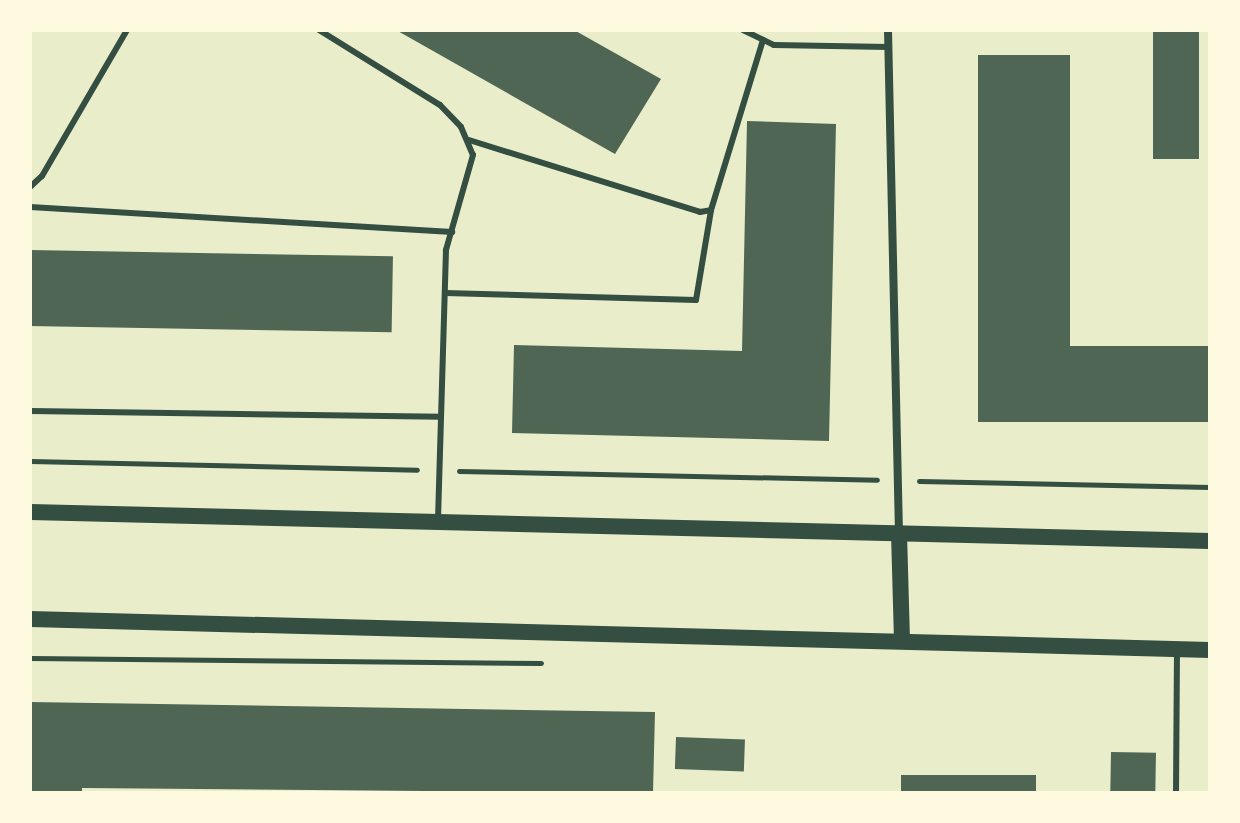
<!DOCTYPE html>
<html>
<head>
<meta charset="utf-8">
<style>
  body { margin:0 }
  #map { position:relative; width:1240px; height:823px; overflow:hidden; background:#e9edc9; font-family:Helvetica,sans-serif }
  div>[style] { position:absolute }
  .building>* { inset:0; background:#4f6655; transform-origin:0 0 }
  .path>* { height:5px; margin:-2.5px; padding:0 2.5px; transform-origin:2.5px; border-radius:2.5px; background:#344e41 }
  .service>* { height:6px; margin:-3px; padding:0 3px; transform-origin:3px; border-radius:3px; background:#344e41 }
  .minor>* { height:8px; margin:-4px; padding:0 4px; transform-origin:4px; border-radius:4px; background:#344e41 }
  .secondary>* { height:16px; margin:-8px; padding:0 8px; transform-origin:8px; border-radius:8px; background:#344e41 }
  span { translate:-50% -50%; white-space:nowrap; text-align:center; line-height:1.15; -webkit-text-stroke:8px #fefae0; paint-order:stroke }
  .frame { position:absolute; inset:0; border:32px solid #fefae0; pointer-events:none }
</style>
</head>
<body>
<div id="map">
  <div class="building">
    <i style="clip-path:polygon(396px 30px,574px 30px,661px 79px,615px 154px)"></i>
    <i style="left:1153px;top:30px;width:46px;height:129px"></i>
    <i style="clip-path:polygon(978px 55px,1070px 55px,1070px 346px,1210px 346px,1210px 422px,978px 422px)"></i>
    <i style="clip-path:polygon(747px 121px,836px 124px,829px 441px,512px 433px,514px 345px,742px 351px)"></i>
    <i style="left:30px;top:250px;width:363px;height:76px;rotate:1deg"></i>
    <i style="clip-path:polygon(30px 702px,655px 712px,653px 793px,82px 788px,82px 793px,30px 793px)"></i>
    <i style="left:676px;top:737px;width:69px;height:32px;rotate:2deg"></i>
    <i style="left:1111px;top:752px;width:45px;height:41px;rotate:1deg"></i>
    <i style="left:901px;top:775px;width:135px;height:18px"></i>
  </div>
  <div class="path">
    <i style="left:30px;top:461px;width:387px;rotate:1.3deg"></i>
    <i style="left:459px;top:471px;width:418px;rotate:1.2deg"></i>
    <i style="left:919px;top:481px;width:291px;rotate:1.2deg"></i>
    <i style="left:30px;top:658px;width:511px;rotate:0.56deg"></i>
  </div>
  <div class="service">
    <i style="left:319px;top:30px;width:142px;rotate:31.8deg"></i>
    <i style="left:440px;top:105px;width:30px;rotate:46deg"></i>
    <i style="left:461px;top:127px;width:30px;rotate:67deg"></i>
    <i style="left:473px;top:155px;width:99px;rotate:105.9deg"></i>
    <i style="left:446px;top:250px;width:270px;rotate:91.7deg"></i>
    <i style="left:743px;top:30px;width:34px;rotate:26deg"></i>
    <i style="left:774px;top:45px;width:114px;rotate:1deg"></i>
    <i style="left:469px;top:140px;width:242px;rotate:17.3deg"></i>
    <i style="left:700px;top:212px;width:11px;rotate:-10deg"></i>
    <i style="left:711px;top:210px;width:178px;rotate:-73deg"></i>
    <i style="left:30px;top:187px;width:16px;rotate:-43deg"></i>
    <i style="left:42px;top:176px;width:169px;rotate:-59.8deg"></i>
    <i style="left:30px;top:207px;width:423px;rotate:3.4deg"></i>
    <i style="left:445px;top:293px;width:251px;rotate:1.6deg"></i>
    <i style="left:696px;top:300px;width:91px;rotate:-80.5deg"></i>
    <i style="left:30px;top:411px;width:411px;rotate:0.8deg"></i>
    <i style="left:1176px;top:793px;width:141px;rotate:-89.6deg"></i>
  </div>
  <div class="minor">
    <i style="left:888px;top:30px;width:503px;rotate:88.75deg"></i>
  </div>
  <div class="secondary">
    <i style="left:30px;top:512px;width:1180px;rotate:1.41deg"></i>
    <i style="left:899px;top:533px;width:108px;rotate:88.4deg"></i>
    <i style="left:30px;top:619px;width:1180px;rotate:1.5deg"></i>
  </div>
  <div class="frame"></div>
</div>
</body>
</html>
